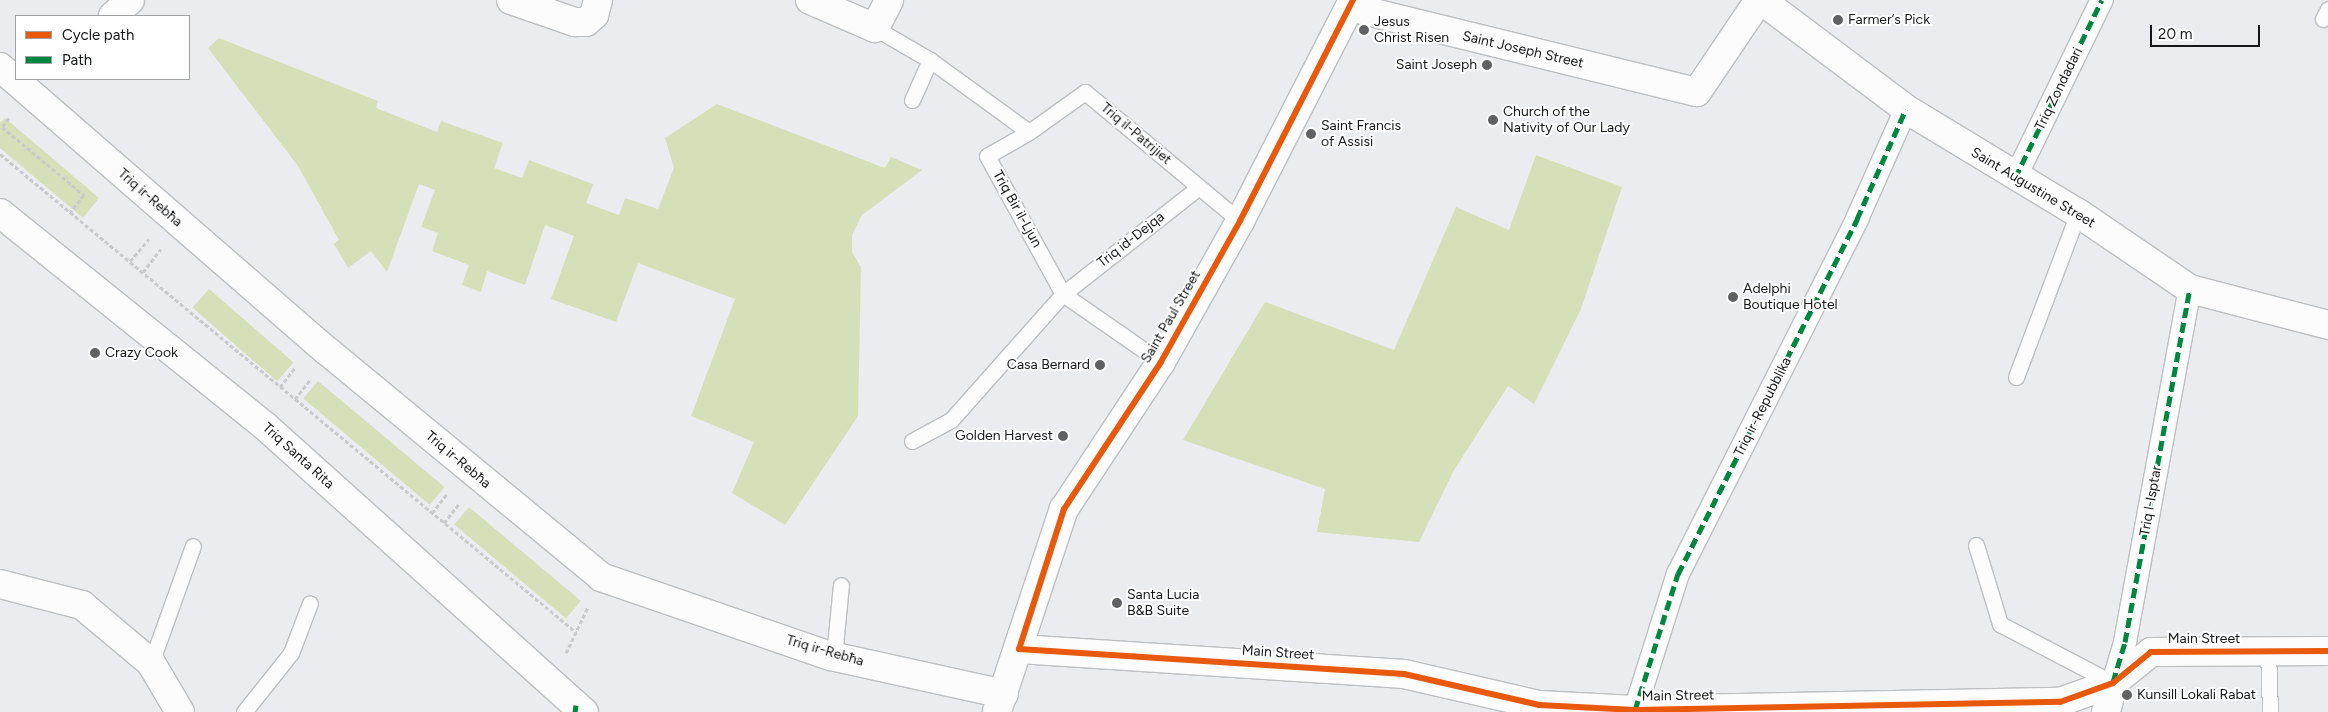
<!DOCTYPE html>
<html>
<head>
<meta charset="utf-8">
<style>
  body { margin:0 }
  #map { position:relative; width:2328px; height:712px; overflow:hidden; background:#eaecef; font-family:Figtree,sans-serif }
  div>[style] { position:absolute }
  .green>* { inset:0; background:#d6e0b8; transform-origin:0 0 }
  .path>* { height:3px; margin-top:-1.5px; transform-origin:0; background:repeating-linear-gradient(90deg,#c9cacc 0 4px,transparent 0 6.5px) }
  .roads { filter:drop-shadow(1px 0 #bdbfc1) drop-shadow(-1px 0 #bdbfc1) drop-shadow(0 1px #bdbfc1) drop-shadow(0 -1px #bdbfc1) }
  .service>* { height:15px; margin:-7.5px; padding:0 7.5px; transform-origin:7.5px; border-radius:7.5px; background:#fcfcfd }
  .pedestrian>* { height:22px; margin:-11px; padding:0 11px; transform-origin:11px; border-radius:11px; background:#fcfcfd }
  .minor>* { height:28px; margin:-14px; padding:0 14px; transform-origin:14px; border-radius:14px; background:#fcfcfd }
  .tertiary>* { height:28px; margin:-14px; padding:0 14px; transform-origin:14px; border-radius:14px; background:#fcfcfd }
  .quiet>* { height:5px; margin-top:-2.5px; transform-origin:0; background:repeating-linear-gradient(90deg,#00873e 0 10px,transparent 0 15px) }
  .cycleway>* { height:6px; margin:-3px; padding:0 3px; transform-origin:3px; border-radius:3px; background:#e8590c }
  .dots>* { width:14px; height:14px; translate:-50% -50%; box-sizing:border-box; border:2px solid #fff; border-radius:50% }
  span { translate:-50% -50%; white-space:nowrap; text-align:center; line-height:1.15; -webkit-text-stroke:4px #fff; paint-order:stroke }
  .poi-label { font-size:14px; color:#151618 }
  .left { translate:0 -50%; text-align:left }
  .right { translate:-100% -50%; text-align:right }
  .street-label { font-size:14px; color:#151618 }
  .legend { position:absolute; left:15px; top:15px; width:175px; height:65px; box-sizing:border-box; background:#fff; border:1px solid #a1a2a3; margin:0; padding:6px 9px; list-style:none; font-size:15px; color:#151618 }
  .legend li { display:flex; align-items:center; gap:10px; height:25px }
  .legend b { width:25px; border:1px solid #a1a2a3 }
  .scale { position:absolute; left:2150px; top:25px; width:110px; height:22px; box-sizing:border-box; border:2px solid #151618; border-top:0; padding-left:6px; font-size:15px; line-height:18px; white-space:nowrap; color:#151618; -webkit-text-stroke:4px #fff; paint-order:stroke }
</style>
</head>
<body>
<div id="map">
  <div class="green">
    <i style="clip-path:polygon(219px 38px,378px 101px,376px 108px,437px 132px,441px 121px,503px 143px,494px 168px,522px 178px,529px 160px,593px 184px,586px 203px,619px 215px,625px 198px,658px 209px,674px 168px,665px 138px,717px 104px,885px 168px,891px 157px,922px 170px,862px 215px,852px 235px,852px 252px,861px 267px,858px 416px,785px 525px,732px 493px,754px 442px,691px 416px,735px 299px,638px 263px,616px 322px,551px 299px,574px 236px,545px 225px,525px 285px,487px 271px,481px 292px,462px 285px,469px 265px,432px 251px,438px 233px,421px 227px,435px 190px,419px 184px,387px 272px,371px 251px,348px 268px,334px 244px,339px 240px,298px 166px,208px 48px)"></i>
    <i style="clip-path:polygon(5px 118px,99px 198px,83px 218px,0 148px,0 123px)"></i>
    <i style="clip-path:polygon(1536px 155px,1622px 187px,1581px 309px,1534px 404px,1508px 386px,1454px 470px,1419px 542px,1317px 532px,1325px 489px,1183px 440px,1265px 302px,1394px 350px,1456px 207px,1509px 230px)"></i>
    <i style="left:209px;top:289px;width:112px;height:25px;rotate:41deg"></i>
    <i style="left:318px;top:381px;width:165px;height:23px;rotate:40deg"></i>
    <i style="left:469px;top:507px;width:146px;height:23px;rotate:40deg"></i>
  </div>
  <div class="path">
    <i style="left:9px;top:118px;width:11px;rotate:128deg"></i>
    <i style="left:2px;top:127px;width:107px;rotate:39.7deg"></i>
    <i style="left:84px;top:195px;width:22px;rotate:129deg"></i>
    <i style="left:0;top:154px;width:749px;rotate:39.69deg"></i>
    <i style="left:130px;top:261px;width:29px;rotate:-49deg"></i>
    <i style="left:143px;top:272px;width:29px;rotate:-52deg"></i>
    <i style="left:280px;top:387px;width:24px;rotate:-52deg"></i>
    <i style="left:295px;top:399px;width:24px;rotate:-52deg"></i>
    <i style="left:432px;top:513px;width:24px;rotate:-52deg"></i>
    <i style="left:444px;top:523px;width:24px;rotate:-52deg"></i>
    <i style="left:566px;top:653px;width:51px;rotate:-64.4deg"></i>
  </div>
  <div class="roads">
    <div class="service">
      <i style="left:2323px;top:19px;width:11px;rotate:-63deg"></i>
      <i style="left:875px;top:28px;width:64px;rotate:30.2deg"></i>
      <i style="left:930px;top:60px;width:122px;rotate:36deg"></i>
      <i style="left:1029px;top:132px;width:48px;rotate:150.3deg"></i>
      <i style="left:987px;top:156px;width:158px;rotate:61.2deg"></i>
      <i style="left:1063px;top:294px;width:119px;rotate:34.8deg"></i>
      <i style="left:912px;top:100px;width:44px;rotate:-65.8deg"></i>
      <i style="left:1029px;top:132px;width:69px;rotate:-35.5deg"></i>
      <i style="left:1085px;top:92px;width:202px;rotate:39.8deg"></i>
      <i style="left:2016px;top:377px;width:175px;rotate:-69.3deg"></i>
      <i style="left:912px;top:441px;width:44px;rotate:-28.3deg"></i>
      <i style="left:951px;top:420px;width:169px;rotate:-48.4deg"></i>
      <i style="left:1063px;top:294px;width:173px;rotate:-38.2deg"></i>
      <i style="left:1976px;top:545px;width:83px;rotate:73.1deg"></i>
      <i style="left:2000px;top:624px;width:127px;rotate:27.6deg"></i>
      <i style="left:2268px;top:651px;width:61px;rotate:88.1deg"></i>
      <i style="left:834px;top:656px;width:71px;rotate:-84.4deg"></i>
      <i style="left:151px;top:663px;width:124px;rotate:-70.3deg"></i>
      <i style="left:244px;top:712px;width:75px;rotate:-51.5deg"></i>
      <i style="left:291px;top:653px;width:53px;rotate:-69.2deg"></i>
    </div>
    <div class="pedestrian">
      <i style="left:2015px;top:178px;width:198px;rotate:-64deg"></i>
      <i style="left:2113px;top:683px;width:43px;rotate:-73.7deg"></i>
      <i style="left:2125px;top:642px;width:359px;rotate:-79.6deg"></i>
      <i style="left:1635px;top:710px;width:143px;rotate:-72.5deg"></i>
      <i style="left:1678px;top:574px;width:398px;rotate:-63.2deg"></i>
      <i style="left:1857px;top:219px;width:120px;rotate:-66deg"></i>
    </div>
    <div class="minor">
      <i style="left:511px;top:0;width:68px;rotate:19deg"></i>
      <i style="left:575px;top:22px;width:11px"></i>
      <i style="left:586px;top:22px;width:11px;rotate:-41deg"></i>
      <i style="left:594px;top:15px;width:16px;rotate:-75deg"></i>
      <i style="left:810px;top:0;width:71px;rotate:23.3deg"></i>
      <i style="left:875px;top:28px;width:31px;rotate:-63deg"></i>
      <i style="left:1761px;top:0;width:181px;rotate:36.9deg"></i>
      <i style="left:1906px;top:109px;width:201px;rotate:31.2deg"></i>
      <i style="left:2078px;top:213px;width:135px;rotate:34.2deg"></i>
      <i style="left:2190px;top:289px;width:143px;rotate:14.6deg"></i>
      <i style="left:1350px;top:7px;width:357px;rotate:13.8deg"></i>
      <i style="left:1697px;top:92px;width:111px;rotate:-56deg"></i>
      <i style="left:113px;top:16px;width:23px;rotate:-43deg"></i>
      <i style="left:0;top:67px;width:432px;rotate:41deg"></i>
      <i style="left:326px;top:350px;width:357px;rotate:39.5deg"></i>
      <i style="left:601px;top:577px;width:243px;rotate:19deg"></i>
      <i style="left:831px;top:656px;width:177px;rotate:12.4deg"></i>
      <i style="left:0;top:584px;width:85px;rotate:14.4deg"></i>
      <i style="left:82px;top:605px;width:90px;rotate:40deg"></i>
      <i style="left:151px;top:663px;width:57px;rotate:59.4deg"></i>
      <i style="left:1019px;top:649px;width:386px;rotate:3.7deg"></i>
      <i style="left:1404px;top:674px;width:139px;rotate:12.9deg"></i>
      <i style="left:1539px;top:705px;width:96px;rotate:3deg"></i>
      <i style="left:1635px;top:710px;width:425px;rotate:-1.1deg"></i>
      <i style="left:2060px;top:702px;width:56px;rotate:-19.7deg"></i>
      <i style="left:2113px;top:683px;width:49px;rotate:-39.2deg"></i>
      <i style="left:2151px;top:652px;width:177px;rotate:-0.3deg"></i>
      <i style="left:997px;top:711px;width:213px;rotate:-71.7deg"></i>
      <i style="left:1064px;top:509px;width:176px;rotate:-56.6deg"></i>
      <i style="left:1161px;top:362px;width:162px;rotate:-60.7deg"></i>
      <i style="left:1240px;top:221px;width:248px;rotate:-62.9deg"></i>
      <i style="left:2106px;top:712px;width:30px;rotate:-76deg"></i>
    </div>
    <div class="tertiary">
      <i style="left:0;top:213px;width:341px;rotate:38.8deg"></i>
      <i style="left:266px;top:427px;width:427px;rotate:41.9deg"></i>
    </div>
  </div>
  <div class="quiet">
    <i style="left:2015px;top:178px;width:198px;rotate:-64deg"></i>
    <i style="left:2113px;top:682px;width:42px;rotate:-73.3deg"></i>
    <i style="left:2125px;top:642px;width:359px;rotate:-79.6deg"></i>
    <i style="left:1635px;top:710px;width:143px;rotate:-72.5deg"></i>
    <i style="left:1678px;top:574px;width:398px;rotate:-63.2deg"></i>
    <i style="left:1857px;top:219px;width:120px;rotate:-66deg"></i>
    <i style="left:575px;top:712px;width:7px;rotate:-82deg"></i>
  </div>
  <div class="cycleway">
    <i style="left:1353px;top:0;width:248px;rotate:117.1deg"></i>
    <i style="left:1240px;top:221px;width:162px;rotate:119.3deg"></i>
    <i style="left:1161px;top:362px;width:176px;rotate:123.4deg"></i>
    <i style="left:1064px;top:509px;width:147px;rotate:107.8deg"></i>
    <i style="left:1019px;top:649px;width:386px;rotate:3.7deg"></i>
    <i style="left:1404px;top:674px;width:139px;rotate:12.9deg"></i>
    <i style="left:1539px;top:705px;width:96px;rotate:3deg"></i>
    <i style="left:1635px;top:710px;width:425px;rotate:-1.1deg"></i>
    <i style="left:2060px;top:702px;width:56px;rotate:-19.7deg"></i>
    <i style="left:2113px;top:683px;width:49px;rotate:-39.2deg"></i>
    <i style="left:2151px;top:652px;width:177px;rotate:-0.3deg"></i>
  </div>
  <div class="dots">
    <i style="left:1838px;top:20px;background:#606163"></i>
    <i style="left:1364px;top:30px;background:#606163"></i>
    <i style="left:1487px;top:65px;background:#606163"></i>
    <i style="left:1493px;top:120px;background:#606163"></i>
    <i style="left:1311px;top:134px;background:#606163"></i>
    <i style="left:1733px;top:297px;background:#606163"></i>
    <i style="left:95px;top:353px;background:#606163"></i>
    <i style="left:1100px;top:365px;background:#606163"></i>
    <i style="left:1063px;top:436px;background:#606163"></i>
    <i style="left:1117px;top:603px;background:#606163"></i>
    <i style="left:2127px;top:695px;background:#606163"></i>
  </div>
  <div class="poi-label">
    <span class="left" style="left:1848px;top:20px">Farmer‘s Pick</span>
    <span class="left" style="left:1374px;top:30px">Jesus<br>Christ Risen</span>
    <span class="right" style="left:1477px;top:65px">Saint Joseph</span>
    <span class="left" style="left:1503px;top:120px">Church of the<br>Nativity of Our Lady</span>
    <span class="left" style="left:1321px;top:134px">Saint Francis<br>of Assisi</span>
    <span class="left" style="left:1743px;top:297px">Adelphi<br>Boutique Hotel</span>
    <span class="left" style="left:105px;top:353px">Crazy Cook</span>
    <span class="right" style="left:1090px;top:365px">Casa Bernard</span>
    <span class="right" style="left:1053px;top:436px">Golden Harvest</span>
    <span class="left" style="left:1127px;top:603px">Santa Lucia<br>B&amp;B Suite</span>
    <span class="left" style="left:2137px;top:695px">Kunsill Lokali Rabat</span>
  </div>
  <div class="street-label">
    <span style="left:1523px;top:50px;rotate:13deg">Saint Joseph Street</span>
    <span style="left:2059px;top:89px;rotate:-64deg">Triq Zondadari</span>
    <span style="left:1136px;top:134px;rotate:40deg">Triq il-Patrijiet</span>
    <span style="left:2033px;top:188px;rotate:31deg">Saint Augustine Street</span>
    <span style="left:150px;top:198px;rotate:41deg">Triq ir-Rebħa</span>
    <span style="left:1017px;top:209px;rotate:61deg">Triq Bir il-Ljun</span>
    <span style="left:1131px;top:240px;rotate:-38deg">Triq id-Dejqa</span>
    <span style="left:1171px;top:317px;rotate:-60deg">Saint Paul Street</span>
    <span style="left:1763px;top:407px;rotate:-63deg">Triq ir-Repubblika</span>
    <span style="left:298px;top:456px;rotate:42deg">Triq Santa Rita</span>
    <span style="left:458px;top:460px;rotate:40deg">Triq ir-Rebħa</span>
    <span style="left:2151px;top:501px;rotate:-80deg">Triq l-Isptar</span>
    <span style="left:2204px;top:639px">Main Street</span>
    <span style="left:825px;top:651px;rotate:16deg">Triq ir-Rebħa</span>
    <span style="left:1278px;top:653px;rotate:4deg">Main Street</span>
    <span style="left:1678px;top:696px;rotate:-1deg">Main Street</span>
  </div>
  <ul class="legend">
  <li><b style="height:6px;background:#e8590c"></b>Cycle path</li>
  <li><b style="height:6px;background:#00873e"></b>Path</li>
  </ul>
  <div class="scale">20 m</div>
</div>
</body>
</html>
